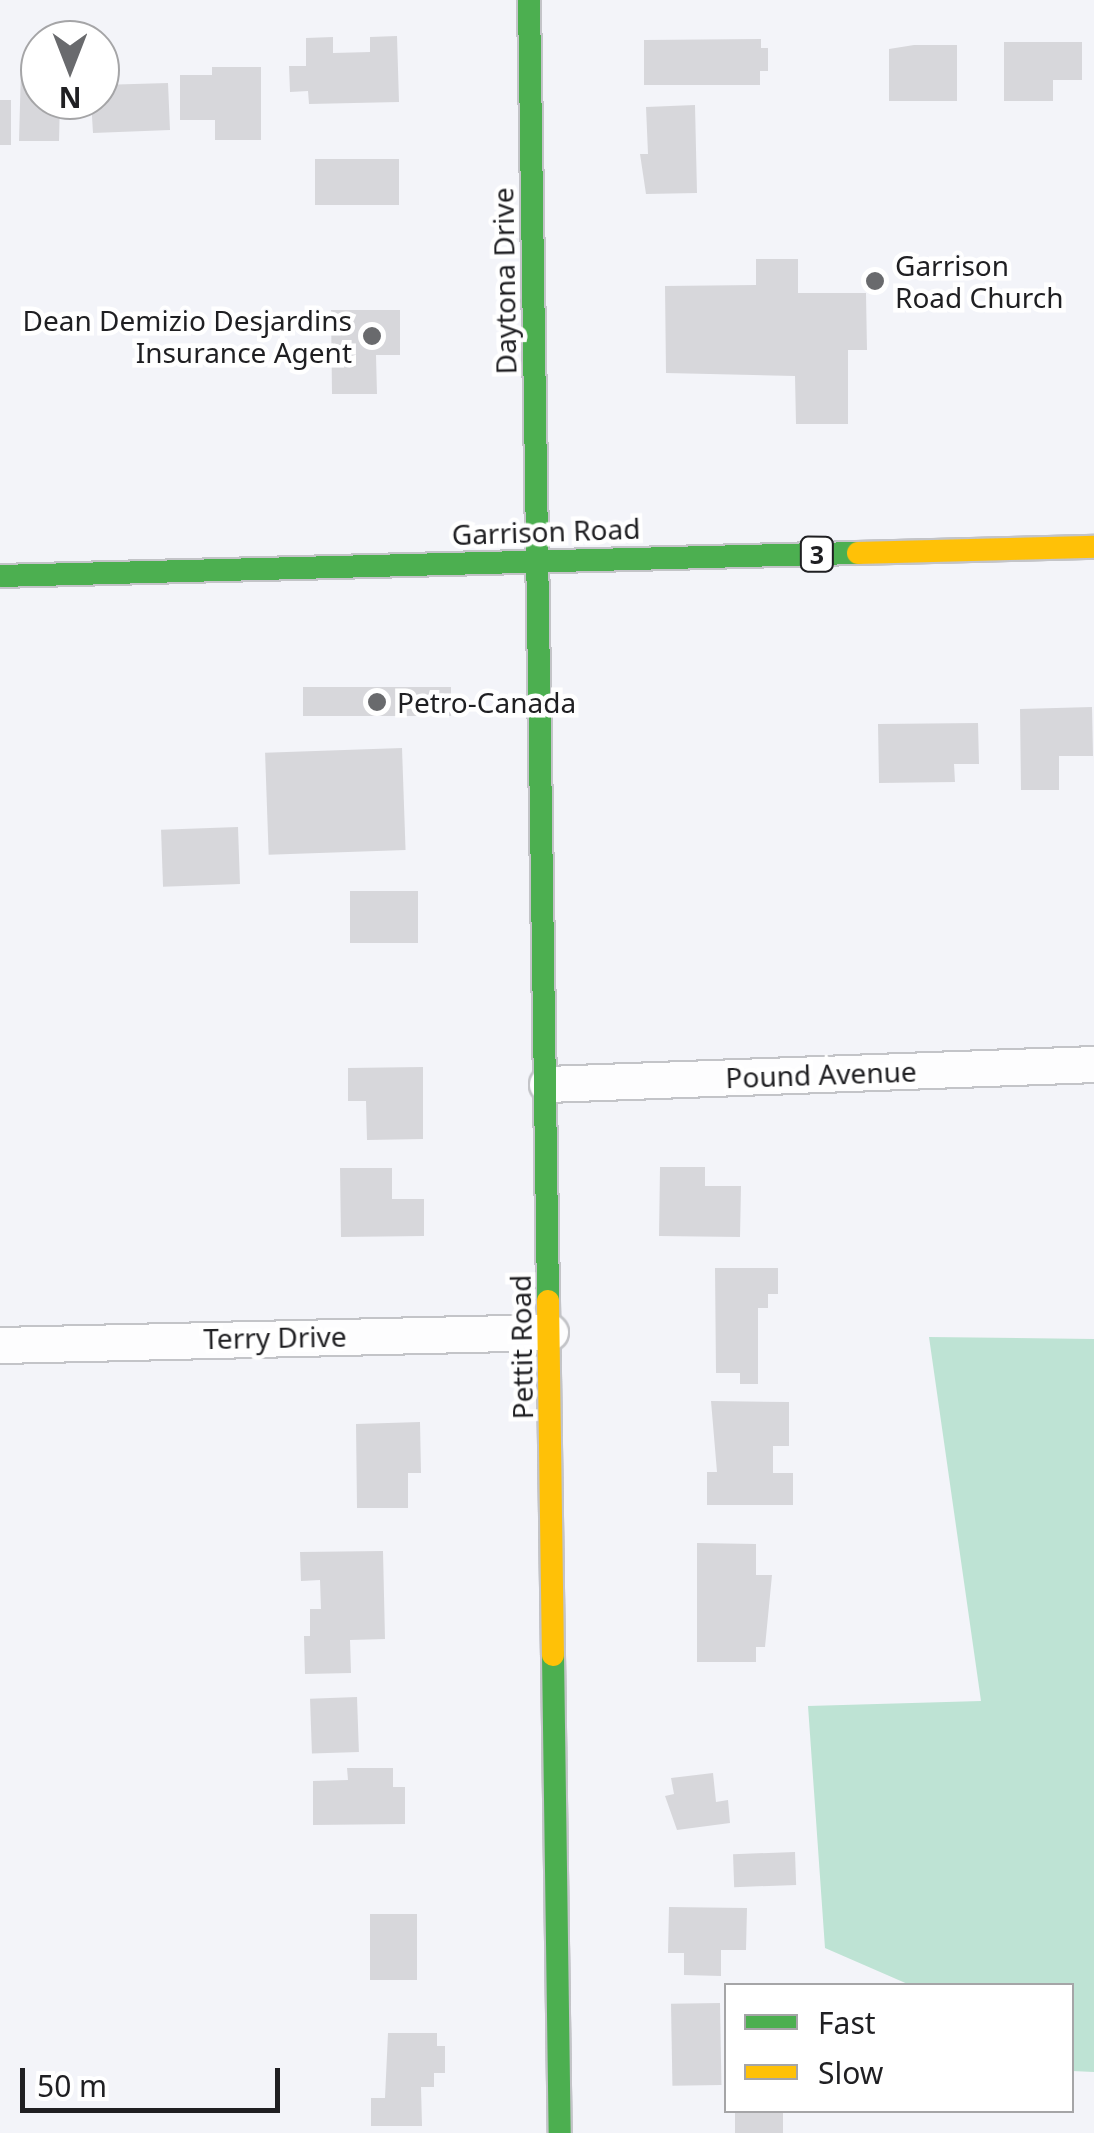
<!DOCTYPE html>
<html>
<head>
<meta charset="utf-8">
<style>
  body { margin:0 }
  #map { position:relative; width:1094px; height:2133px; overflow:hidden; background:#f3f4f9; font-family:"Noto Sans",sans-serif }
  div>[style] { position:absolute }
  .green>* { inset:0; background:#bee3d4 }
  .building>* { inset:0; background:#d7d7db; transform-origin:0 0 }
  .roads { filter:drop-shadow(2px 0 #c3c4c8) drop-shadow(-2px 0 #c3c4c8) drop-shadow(0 2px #c3c4c8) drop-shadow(0 -2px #c3c4c8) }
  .street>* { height:35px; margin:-17.5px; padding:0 17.5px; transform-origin:17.5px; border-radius:17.5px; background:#fdfdfe }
  .fast>* { height:22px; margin:-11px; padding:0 11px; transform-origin:11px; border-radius:11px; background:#4caf50 }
  .slow>* { height:22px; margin:-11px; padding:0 11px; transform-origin:11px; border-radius:11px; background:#ffc107 }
  .dots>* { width:28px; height:28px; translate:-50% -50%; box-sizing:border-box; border:5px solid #fff; border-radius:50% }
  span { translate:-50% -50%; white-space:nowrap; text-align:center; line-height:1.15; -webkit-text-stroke:9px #fff; paint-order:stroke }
  .shield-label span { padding:2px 8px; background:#fff; border:2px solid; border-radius:8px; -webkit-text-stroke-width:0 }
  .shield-label { font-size:25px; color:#1f1f22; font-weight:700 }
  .poi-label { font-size:28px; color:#1f1f22 }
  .left { translate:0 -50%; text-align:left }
  .right { translate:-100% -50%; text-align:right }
  .street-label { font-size:28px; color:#1f1f22 }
  .legend { position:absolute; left:724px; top:1983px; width:350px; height:130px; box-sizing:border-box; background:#fff; border:2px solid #a5a5a7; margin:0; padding:12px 18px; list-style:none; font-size:30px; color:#1f1f22 }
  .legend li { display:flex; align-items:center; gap:20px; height:50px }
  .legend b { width:50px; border:2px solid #a5a5a7 }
  .north { position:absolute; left:20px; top:20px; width:100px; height:100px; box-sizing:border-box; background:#fff; border:2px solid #a5a5a7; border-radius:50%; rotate:180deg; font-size:28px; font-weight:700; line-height:40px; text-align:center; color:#1f1f22 }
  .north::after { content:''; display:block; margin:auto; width:35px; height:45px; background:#696a6d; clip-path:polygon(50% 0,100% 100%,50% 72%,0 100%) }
  .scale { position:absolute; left:20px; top:2068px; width:260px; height:45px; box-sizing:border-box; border:5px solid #1f1f22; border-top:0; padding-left:12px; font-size:30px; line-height:35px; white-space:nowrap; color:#1f1f22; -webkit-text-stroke:8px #fff; paint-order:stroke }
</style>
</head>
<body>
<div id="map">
  <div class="green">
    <i style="clip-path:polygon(929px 1337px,1094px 1339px,1094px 2072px,1072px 2071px,1072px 1986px,910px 1985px,825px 1948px,808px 1706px,981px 1701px)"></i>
  </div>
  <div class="building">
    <i style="clip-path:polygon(397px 36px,399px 102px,309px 104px,308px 91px,290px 92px,289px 66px,306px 66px,306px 38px,333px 37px,333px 53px,370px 52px,370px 37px)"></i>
    <i style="clip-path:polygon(761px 39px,761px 48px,768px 48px,768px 71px,760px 71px,760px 85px,644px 85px,644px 40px)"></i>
    <i style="clip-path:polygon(1004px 42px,1082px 42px,1082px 80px,1053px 80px,1053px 101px,1004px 101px)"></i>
    <i style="clip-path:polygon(914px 45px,957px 45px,957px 101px,889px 101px,889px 49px)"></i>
    <i style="clip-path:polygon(212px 67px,261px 67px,261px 140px,215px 140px,215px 120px,180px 120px,180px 75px,212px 75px)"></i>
    <i style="clip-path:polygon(21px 68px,40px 68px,40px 100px,60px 100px,59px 141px,19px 141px)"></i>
    <i style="clip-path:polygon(168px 83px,170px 130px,93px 133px,91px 100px,100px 100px,100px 85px)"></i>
    <i style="left:0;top:100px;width:11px;height:45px"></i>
    <i style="clip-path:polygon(695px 105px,697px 193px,646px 194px,640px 154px,648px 154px,646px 107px)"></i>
    <i style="left:399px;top:159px;width:46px;height:84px;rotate:90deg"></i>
    <i style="clip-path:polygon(756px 259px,798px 259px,798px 293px,866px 293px,867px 350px,848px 350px,848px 424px,796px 424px,795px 376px,666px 373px,665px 286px,756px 285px)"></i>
    <i style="clip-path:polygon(331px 310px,400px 310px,400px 355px,376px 355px,377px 394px,332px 394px)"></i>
    <i style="left:451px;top:687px;width:29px;height:148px;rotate:90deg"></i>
    <i style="clip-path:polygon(1092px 707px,1093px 756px,1059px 756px,1059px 790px,1021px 790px,1020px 709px)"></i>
    <i style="clip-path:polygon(978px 723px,979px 764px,954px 764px,955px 782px,879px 783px,878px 724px)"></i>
    <i style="left:402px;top:748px;width:102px;height:137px;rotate:88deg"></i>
    <i style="left:238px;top:827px;width:57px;height:77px;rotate:88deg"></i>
    <i style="left:350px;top:891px;width:68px;height:52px"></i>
    <i style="clip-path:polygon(423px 1067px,423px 1139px,367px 1140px,366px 1101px,348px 1101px,348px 1068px)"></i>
    <i style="clip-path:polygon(660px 1167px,705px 1167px,705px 1186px,741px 1186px,740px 1237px,659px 1236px)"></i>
    <i style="clip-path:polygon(340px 1168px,392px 1168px,392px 1199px,424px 1199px,424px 1236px,341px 1237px)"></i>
    <i style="clip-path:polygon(715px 1268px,778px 1268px,778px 1294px,768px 1294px,768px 1308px,758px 1308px,758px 1384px,740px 1384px,740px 1373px,716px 1373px)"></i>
    <i style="clip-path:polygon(711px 1401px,789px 1402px,789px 1446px,773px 1446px,773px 1473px,793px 1473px,793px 1505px,707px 1505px,707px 1472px,717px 1472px)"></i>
    <i style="clip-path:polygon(420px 1422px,421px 1473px,408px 1473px,408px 1508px,357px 1508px,356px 1424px)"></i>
    <i style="clip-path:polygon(697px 1543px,756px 1544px,756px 1575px,772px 1575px,765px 1647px,756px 1647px,756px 1662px,697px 1662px)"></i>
    <i style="clip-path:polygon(383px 1551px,385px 1639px,350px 1640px,351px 1673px,305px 1674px,304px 1636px,310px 1636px,310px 1609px,321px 1609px,320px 1580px,301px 1581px,300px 1552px)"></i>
    <i style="left:357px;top:1697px;width:55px;height:47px;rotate:88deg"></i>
    <i style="clip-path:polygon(347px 1768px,393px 1768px,393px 1787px,405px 1787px,405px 1824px,313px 1825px,313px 1781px,348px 1780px)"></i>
    <i style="clip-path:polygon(713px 1773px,716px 1802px,728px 1800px,730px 1823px,677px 1830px,665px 1796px,674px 1794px,671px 1778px)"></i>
    <i style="left:795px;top:1852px;width:33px;height:62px;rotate:88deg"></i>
    <i style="clip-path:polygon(669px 1907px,747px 1908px,746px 1950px,721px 1950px,721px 1976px,684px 1975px,684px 1953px,668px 1953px)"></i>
    <i style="left:370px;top:1914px;width:47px;height:66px"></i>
    <i style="left:720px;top:2003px;width:82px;height:49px;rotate:89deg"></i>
    <i style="clip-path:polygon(388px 2033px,437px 2033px,437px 2046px,445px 2046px,445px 2073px,434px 2073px,434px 2087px,421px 2087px,422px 2126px,371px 2126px,371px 2098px,385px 2098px)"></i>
    <i style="left:735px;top:2111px;width:48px;height:22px"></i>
  </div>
  <div class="roads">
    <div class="street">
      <i style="left:547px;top:1084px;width:547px;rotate:-2.09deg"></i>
      <i style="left:0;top:1345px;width:550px;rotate:-1.35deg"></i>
    </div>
    <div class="fast">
      <i style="left:529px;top:0;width:1301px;rotate:89.16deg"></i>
      <i style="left:0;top:576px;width:858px;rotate:-1.54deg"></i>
      <i style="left:553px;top:1655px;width:478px;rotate:89.2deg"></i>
    </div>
    <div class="slow">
      <i style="left:858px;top:553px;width:236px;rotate:-1.5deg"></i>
      <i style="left:548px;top:1301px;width:354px;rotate:89.2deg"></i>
    </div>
  </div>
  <div class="dots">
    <i style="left:875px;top:281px;background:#696a6d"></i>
    <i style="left:372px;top:336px;background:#696a6d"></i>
    <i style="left:377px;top:702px;background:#696a6d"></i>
  </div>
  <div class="shield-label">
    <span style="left:817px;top:554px">3</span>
  </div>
  <div class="poi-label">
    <span class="left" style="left:895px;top:281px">Garrison<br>Road Church</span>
    <span class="right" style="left:352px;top:336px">Dean Demizio Desjardins<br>Insurance Agent</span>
    <span class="left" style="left:397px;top:702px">Petro-Canada</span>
  </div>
  <div class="street-label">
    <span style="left:504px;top:281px;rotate:-91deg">Daytona Drive</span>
    <span style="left:546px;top:531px;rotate:-2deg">Garrison Road</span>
    <span style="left:821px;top:1074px;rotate:-2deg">Pound Avenue</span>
    <span style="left:275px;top:1337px;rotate:-1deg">Terry Drive</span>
    <span style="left:521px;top:1347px;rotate:-91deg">Pettit Road</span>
  </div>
  <ul class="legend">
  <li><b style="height:12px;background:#4caf50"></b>Fast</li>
  <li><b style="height:12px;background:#ffc107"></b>Slow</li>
  </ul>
  <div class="north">N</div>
  <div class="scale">50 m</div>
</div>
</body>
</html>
